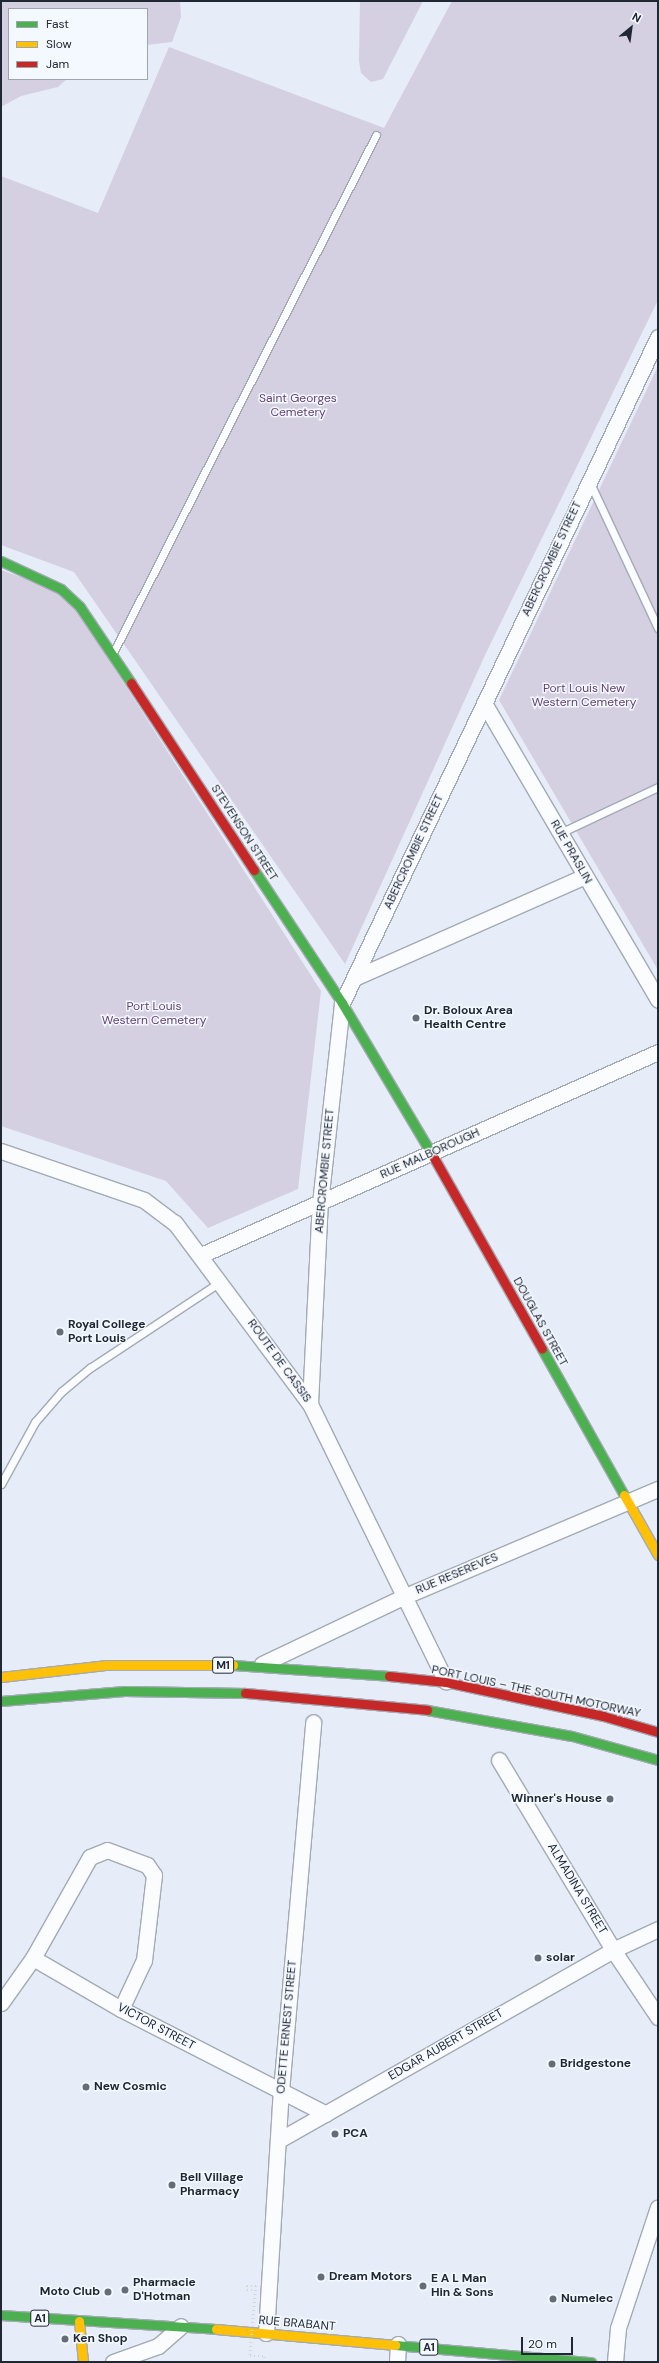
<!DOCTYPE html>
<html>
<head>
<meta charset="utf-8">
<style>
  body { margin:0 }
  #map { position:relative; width:659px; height:2363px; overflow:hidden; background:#e6edf8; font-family:"DM Sans",sans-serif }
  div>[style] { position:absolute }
  .green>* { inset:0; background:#d4cfe1 }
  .path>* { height:2.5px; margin-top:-1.25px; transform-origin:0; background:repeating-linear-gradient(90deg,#d3d6d9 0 1px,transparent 0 4px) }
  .roads { filter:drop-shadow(1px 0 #a3aab4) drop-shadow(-1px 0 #a3aab4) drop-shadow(0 1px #a3aab4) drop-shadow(0 -1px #a3aab4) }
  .lane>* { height:7px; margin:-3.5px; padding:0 3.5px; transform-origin:3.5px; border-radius:3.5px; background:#fbfcfe }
  .street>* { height:15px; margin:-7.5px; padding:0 7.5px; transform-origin:7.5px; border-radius:7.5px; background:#fbfcfe }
  .fast>* { height:9px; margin:-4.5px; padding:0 4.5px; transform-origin:4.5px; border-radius:4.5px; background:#4caf50 }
  .slow>* { height:9px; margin:-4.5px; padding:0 4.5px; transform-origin:4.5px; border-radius:4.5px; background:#ffc107 }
  .jam>* { height:9px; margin:-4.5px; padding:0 4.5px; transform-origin:4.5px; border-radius:4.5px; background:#c62828 }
  .path-bridge>* { height:2.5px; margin-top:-1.25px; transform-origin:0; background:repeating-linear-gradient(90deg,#d3d6d9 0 1px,transparent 0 4px) }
  .dots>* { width:11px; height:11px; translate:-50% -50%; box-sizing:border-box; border:2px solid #f4f8ff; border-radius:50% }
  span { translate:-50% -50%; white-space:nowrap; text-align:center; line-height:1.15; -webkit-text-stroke:3px #f4f8ff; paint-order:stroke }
  .shield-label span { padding:1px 3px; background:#f4f8ff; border:1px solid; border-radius:3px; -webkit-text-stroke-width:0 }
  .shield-label { font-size:11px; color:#202834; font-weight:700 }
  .park-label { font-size:12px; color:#613f73 }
  .street-label { font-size:12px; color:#202834 }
  .poi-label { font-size:12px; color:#202834; font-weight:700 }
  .left { translate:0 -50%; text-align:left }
  .right { translate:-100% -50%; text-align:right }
  .frame { position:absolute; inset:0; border:2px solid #202834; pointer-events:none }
  .legend { position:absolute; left:8px; top:8px; width:140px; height:72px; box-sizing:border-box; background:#f4f8ff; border:1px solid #9fa5ae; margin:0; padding:5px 7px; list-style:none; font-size:12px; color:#202834 }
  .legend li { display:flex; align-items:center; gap:8px; height:20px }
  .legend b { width:20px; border:1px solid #9fa5ae }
  .north { position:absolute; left:611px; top:8px; width:40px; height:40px; -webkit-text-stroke:3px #f4f8ff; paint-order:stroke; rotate:29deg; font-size:11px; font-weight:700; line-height:16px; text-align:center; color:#202834 }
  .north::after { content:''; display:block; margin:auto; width:14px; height:18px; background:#202834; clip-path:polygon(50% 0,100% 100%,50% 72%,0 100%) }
  .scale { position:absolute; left:521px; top:2337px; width:52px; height:18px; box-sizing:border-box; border:2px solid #202834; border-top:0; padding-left:5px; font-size:12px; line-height:14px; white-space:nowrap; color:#202834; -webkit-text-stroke:3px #f4f8ff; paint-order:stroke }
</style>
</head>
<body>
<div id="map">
  <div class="green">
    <i style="clip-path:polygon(1px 1px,180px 1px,181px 17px,172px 42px,147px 45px,147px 9px,9px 9px,9px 79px,67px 79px,58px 87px,21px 96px,1px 107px)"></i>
    <i style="clip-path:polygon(360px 1px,423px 1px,383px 79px,371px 82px,361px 73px,359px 61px)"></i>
    <i style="clip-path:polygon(452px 1px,658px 1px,658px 300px,486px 653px,345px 964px,74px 572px,1px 545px,1px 176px,98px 213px,169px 47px,384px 128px)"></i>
    <i style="clip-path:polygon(658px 366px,658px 970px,499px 700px)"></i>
    <i style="clip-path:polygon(1px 570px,66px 593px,321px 991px,298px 1189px,208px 1228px,166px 1181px,1px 1126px)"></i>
  </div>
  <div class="path">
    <i style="left:247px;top:2286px;width:4px;rotate:90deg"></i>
    <i style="left:247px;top:2290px;width:6px"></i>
    <i style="left:264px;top:2362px;width:6px;rotate:-90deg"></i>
  </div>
  <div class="roads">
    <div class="lane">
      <i style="left:590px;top:483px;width:160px;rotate:64.9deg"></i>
      <i style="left:113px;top:653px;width:581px;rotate:-63.08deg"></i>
      <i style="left:560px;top:833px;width:108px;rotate:-25.1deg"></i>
      <i style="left:1px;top:1484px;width:71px;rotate:-61.3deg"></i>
      <i style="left:35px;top:1422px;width:40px;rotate:-49deg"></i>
      <i style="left:61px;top:1392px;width:38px;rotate:-40deg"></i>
      <i style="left:90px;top:1368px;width:156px;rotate:-33.5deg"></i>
    </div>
    <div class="street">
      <i style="left:484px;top:703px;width:344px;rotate:59.6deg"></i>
      <i style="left:356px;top:977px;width:250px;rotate:-23.8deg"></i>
      <i style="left:1px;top:1151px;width:151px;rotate:18.9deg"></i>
      <i style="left:144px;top:1200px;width:39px;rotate:37deg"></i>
      <i style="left:175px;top:1223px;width:226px;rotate:53.3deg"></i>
      <i style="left:310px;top:1404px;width:309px;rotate:63.9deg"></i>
      <i style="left:201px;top:1255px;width:500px;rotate:-23.95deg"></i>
      <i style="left:310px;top:1404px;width:201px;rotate:-87.2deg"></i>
      <i style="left:320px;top:1203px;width:201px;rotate:-83.7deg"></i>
      <i style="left:342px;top:1003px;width:737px;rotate:-64.62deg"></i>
      <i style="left:262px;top:1664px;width:156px;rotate:-25.4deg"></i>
      <i style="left:403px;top:1597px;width:277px;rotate:-23deg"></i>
      <i style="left:499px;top:1760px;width:222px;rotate:59deg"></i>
      <i style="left:613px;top:1950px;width:81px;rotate:56.1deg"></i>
      <i style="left:33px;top:1958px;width:102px;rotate:30.1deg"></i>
      <i style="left:121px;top:2009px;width:230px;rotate:27.1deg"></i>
      <i style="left:1px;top:2003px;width:55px;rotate:-54.6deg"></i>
      <i style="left:33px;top:1958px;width:116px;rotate:-60.6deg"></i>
      <i style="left:90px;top:1857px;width:18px;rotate:-22deg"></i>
      <i style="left:107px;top:1850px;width:43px;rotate:20.6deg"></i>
      <i style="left:147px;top:1865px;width:12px;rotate:55deg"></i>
      <i style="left:154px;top:1875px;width:86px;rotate:96.7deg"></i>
      <i style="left:144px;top:1960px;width:54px;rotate:115.1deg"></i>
      <i style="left:279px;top:2140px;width:384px;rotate:-29.6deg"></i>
      <i style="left:613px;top:1950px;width:50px;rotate:-25deg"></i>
      <i style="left:266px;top:2333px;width:242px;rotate:-86.5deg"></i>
      <i style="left:281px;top:2091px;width:370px;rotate:-85deg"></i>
      <i style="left:113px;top:2362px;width:48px;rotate:-19.6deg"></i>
      <i style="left:158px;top:2346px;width:30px;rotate:-41deg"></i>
      <i style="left:397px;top:2362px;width:18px;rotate:-87deg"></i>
      <i style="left:615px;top:2362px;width:34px;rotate:-85deg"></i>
      <i style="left:618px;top:2328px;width:127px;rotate:-71.7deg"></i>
    </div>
    <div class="fast">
      <i style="left:1px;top:561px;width:66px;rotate:25deg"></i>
      <i style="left:61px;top:589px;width:26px;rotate:43deg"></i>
      <i style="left:80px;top:607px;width:92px;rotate:56.1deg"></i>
      <i style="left:254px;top:870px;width:159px;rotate:56.5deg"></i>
      <i style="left:342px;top:1003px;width:180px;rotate:59.3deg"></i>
      <i style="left:542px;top:1349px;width:167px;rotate:60.7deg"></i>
      <i style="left:233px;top:1665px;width:156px;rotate:4deg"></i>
      <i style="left:1px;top:1701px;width:124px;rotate:-4.6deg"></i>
      <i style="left:125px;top:1691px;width:120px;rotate:1deg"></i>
      <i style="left:427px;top:1710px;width:147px;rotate:10.2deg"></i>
      <i style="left:572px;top:1736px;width:89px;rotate:15.6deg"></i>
      <i style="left:1px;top:2315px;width:215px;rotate:3.7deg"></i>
      <i style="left:395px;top:2345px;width:197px;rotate:5deg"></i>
    </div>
    <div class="slow">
      <i style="left:624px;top:1495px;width:69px;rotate:60.5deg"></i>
      <i style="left:1px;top:1677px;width:107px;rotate:-6.5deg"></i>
      <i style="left:107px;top:1665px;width:126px"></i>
      <i style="left:79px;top:2321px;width:41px;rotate:84.4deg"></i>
      <i style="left:216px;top:2329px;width:180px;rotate:5.1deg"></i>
    </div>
    <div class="jam">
      <i style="left:131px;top:683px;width:224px;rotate:56.7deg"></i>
      <i style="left:434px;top:1158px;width:219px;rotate:60.5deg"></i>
      <i style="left:389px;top:1676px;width:57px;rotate:6deg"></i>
      <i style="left:446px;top:1682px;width:161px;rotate:12.2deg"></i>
      <i style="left:603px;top:1716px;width:57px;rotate:16.2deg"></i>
      <i style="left:245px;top:1693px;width:183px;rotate:5.3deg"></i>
    </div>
  </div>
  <div class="path-bridge">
    <i style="left:247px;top:2286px;width:9px"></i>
    <i style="left:256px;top:2286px;width:70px;rotate:94.9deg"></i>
    <i style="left:250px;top:2356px;width:14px"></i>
  </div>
  <div class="dots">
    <i style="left:416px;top:1018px;background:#656d79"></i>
    <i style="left:60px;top:1332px;background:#656d79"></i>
    <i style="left:610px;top:1799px;background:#656d79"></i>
    <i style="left:538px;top:1958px;background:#656d79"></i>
    <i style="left:552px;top:2064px;background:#656d79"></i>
    <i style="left:86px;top:2087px;background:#656d79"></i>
    <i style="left:335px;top:2134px;background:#656d79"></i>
    <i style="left:172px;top:2185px;background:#656d79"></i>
    <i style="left:321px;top:2277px;background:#656d79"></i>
    <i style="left:423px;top:2286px;background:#656d79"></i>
    <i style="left:125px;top:2290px;background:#656d79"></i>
    <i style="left:108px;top:2292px;background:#656d79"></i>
    <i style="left:553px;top:2299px;background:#656d79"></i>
    <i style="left:65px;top:2339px;background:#656d79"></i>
  </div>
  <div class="shield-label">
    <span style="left:223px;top:1665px">M1</span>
    <span style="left:40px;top:2318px">A1</span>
    <span style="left:429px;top:2347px">A1</span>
  </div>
  <div class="park-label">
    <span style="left:298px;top:406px">Saint Georges<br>Cemetery</span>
    <span style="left:584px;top:696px">Port Louis New<br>Western Cemetery</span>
    <span style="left:154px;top:1014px">Port Louis<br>Western Cemetery</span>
  </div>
  <div class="street-label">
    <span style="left:552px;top:559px;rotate:-65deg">ABERCROMBIE STREET</span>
    <span style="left:244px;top:833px;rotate:57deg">STEVENSON STREET</span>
    <span style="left:414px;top:852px;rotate:-65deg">ABERCROMBIE STREET</span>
    <span style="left:571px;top:852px;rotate:60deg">RUE PRASLIN</span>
    <span style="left:430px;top:1154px;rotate:-24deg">RUE MALBOROUGH</span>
    <span style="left:325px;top:1171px;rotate:-85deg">ABERCROMBIE STREET</span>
    <span style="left:540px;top:1322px;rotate:61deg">DOUGLAS STREET</span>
    <span style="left:279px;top:1361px;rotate:54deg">ROUTE DE CASSIS</span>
    <span style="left:457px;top:1574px;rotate:-23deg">RUE RESEREVES</span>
    <span style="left:536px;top:1692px;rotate:12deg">PORT LOUIS – THE SOUTH MOTORWAY</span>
    <span style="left:577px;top:1889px;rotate:59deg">ALMADINA STREET</span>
    <span style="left:156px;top:2027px;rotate:28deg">VICTOR STREET</span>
    <span style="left:287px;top:2027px;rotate:-85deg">ODETTE ERNEST STREET</span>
    <span style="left:446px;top:2045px;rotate:-30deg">EDGAR AUBERT STREET</span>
    <span style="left:297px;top:2324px;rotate:5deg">RUE BRABANT</span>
  </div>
  <div class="poi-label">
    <span class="left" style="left:424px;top:1018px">Dr. Boloux Area<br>Health Centre</span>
    <span class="left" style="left:68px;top:1332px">Royal College<br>Port Louis</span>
    <span class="right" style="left:602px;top:1799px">Winner's House</span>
    <span class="left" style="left:546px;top:1958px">solar</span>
    <span class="left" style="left:560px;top:2064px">Bridgestone</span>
    <span class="left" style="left:94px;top:2087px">New Cosmic</span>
    <span class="left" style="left:343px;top:2134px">PCA</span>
    <span class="left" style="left:180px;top:2185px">Bell Village<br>Pharmacy</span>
    <span class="left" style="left:329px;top:2277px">Dream Motors</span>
    <span class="left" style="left:431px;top:2286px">E A L Man<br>Hin &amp; Sons</span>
    <span class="left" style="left:133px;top:2290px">Pharmacie<br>D'Hotman</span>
    <span class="right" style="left:100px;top:2292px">Moto Club</span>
    <span class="left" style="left:561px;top:2299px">Numelec</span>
    <span class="left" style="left:73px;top:2339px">Ken Shop</span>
  </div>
  <div class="frame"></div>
  <ul class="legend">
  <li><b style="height:5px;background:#4caf50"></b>Fast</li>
  <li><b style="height:5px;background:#ffc107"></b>Slow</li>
  <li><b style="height:5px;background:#c62828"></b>Jam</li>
  </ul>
  <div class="north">N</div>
  <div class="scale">20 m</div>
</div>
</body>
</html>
